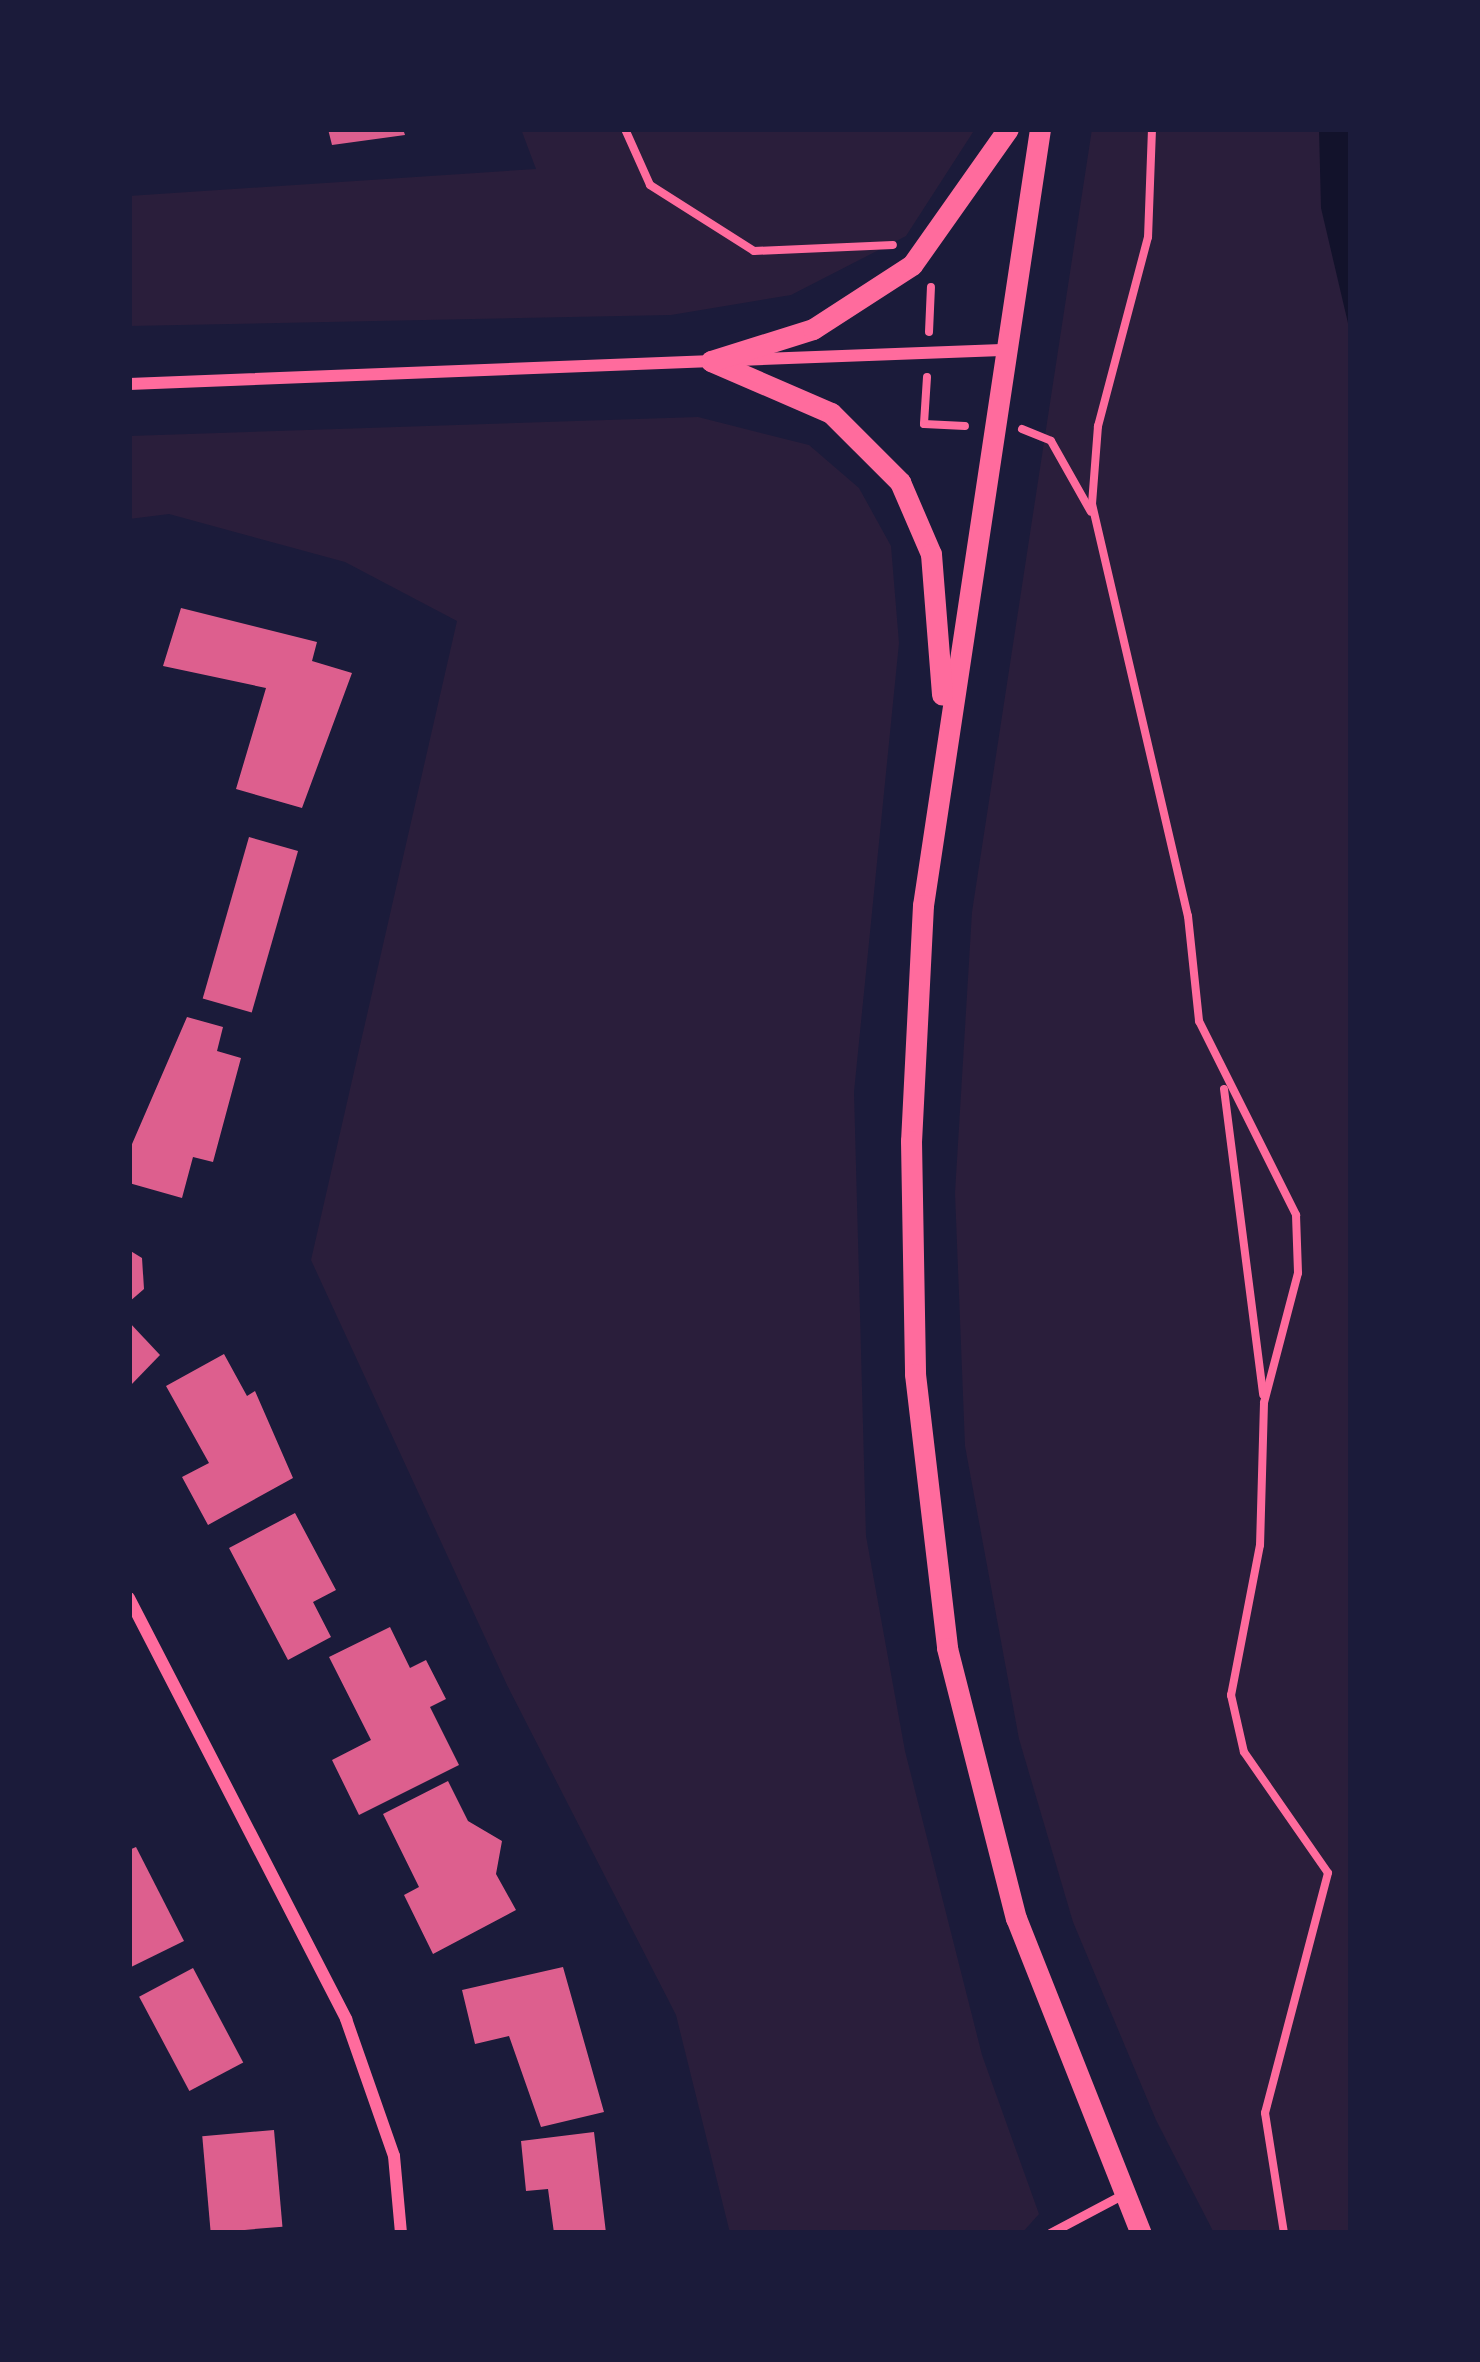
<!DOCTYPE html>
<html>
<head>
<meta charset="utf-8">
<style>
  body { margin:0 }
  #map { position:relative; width:1480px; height:2362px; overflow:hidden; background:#1b1b3a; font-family:"Exo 2",sans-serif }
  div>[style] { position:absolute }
  .green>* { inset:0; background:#2a1e3b }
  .water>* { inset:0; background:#12122b }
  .building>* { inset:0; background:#dd5f8e; transform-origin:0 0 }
  .path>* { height:8px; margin:-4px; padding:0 4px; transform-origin:4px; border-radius:4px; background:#ff6b9d }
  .service>* { height:9px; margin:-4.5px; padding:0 4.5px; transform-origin:4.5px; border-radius:4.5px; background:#ff6b9d }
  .minor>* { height:12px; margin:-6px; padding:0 6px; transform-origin:6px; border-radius:6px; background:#ff6b9d }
  .tertiary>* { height:21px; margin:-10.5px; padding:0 10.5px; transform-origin:10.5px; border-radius:10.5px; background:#ff6b9d }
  span { translate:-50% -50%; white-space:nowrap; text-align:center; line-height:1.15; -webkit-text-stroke:9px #1b1b3a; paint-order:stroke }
  .frame { position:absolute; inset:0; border:132px solid #1b1b3a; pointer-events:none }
</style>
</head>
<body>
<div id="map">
  <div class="green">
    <i style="clip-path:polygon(521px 129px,975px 129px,906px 236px,791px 295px,671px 315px,129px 326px,129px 196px,536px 169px)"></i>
    <i style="clip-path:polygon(1092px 129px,1351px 129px,1351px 2233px,1214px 2233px,1156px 2120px,1073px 1922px,1019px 1739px,965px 1446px,955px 1193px,972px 912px)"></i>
    <i style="clip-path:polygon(698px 417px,809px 445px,859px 488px,891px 546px,899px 643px,854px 1092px,866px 1536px,905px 1751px,982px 2055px,1039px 2214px,1022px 2233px,730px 2233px,676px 2015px,507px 1685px,311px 1260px,457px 621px,345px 562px,169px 514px,129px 519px,129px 436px)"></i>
  </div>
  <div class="water">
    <i style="clip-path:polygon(1319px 129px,1351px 129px,1351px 336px,1321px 208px)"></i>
  </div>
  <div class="building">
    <i style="clip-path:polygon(328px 129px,403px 129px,405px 135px,332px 145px)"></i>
    <i style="clip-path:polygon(181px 608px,317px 642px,312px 661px,352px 673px,302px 808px,236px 789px,266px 688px,163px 666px)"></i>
    <i style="left:249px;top:837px;width:51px;height:168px;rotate:16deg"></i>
    <i style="clip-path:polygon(187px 1017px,223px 1027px,217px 1051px,241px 1058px,213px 1162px,193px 1157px,182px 1198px,129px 1183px,129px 1151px)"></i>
    <i style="clip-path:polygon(129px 1250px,142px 1258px,144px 1289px,129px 1302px)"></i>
    <i style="clip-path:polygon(129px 1322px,160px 1355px,129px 1387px)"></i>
    <i style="clip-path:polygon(224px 1354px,247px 1396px,255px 1391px,293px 1478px,208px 1525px,182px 1477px,209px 1463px,166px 1386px)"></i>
    <i style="clip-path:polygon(295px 1513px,336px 1590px,313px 1602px,331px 1637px,288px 1660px,229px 1548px)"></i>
    <i style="clip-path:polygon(390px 1627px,410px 1668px,426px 1660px,446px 1699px,430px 1707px,459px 1765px,359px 1815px,332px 1760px,371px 1740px,329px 1657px)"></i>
    <i style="clip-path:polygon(448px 1781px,468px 1821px,502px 1841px,496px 1874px,516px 1910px,433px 1954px,404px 1895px,419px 1887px,383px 1814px)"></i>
    <i style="clip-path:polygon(136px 1847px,184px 1941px,129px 1968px,129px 1850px)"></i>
    <i style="clip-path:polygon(563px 1967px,604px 2112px,541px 2127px,509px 2036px,475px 2044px,462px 1990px)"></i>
    <i style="left:193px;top:1968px;width:107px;height:61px;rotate:62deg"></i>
    <i style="left:274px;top:2130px;width:97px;height:72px;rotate:85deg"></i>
    <i style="clip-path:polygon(594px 2132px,606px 2233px,554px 2233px,548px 2189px,526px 2191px,521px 2141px)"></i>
  </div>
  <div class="path">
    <i style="left:625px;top:129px;width:61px;rotate:65.9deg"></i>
    <i style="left:650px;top:185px;width:123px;rotate:32.4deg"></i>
    <i style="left:754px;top:251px;width:139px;rotate:-2.5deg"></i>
    <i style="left:1152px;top:129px;width:108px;rotate:92.1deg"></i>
    <i style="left:1148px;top:237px;width:196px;rotate:104.8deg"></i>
    <i style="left:1098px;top:426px;width:78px;rotate:94.4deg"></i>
    <i style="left:1092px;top:504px;width:423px;rotate:76.9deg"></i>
    <i style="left:1188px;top:916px;width:106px;rotate:84deg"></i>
    <i style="left:1199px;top:1021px;width:217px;rotate:63.4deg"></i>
    <i style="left:1296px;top:1215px;width:58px;rotate:88deg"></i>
    <i style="left:1298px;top:1273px;width:134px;rotate:104.7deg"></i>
    <i style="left:1264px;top:1403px;width:142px;rotate:91.6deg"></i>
    <i style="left:1260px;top:1545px;width:153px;rotate:100.9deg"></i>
    <i style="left:1231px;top:1695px;width:58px;rotate:77.2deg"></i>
    <i style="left:1244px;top:1752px;width:147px;rotate:55.2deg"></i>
    <i style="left:1328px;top:1873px;width:248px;rotate:104.7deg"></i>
    <i style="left:1265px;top:2113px;width:121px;rotate:81deg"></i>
    <i style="left:929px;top:332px;width:45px;rotate:-87.5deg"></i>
    <i style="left:927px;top:377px;width:47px;rotate:93.7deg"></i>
    <i style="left:924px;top:424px;width:41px;rotate:2.8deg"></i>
    <i style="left:1022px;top:429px;width:31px;rotate:22deg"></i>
    <i style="left:1051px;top:441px;width:81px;rotate:60.6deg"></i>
    <i style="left:1224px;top:1089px;width:308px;rotate:82.7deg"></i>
  </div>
  <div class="service">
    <i style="left:1050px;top:2233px;width:79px;rotate:-27.9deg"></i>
  </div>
  <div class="minor">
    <i style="left:739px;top:360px;width:263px;rotate:-2.2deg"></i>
    <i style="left:129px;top:384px;width:584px;rotate:-2.26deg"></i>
    <i style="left:129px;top:1598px;width:474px;rotate:62.7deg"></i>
    <i style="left:346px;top:2019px;width:145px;rotate:70.7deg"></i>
    <i style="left:394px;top:2156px;width:77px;rotate:84.8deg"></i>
  </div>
  <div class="tertiary">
    <i style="left:1040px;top:129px;width:785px;rotate:98.57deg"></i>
    <i style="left:923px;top:905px;width:236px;rotate:92.9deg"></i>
    <i style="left:911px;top:1141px;width:233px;rotate:89deg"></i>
    <i style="left:915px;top:1374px;width:276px;rotate:83.3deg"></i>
    <i style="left:947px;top:1648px;width:279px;rotate:75.7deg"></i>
    <i style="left:1016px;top:1918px;width:339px;rotate:68.4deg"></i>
    <i style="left:711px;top:361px;width:131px;rotate:23.4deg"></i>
    <i style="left:831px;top:413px;width:98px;rotate:45deg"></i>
    <i style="left:900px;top:482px;width:78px;rotate:66.7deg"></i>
    <i style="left:931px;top:554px;width:141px;rotate:85.5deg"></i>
    <i style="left:711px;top:361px;width:107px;rotate:-17.4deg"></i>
    <i style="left:813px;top:329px;width:118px;rotate:-32.9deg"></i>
    <i style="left:912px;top:265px;width:166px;rotate:-54.8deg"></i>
  </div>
  <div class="frame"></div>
</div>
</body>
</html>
